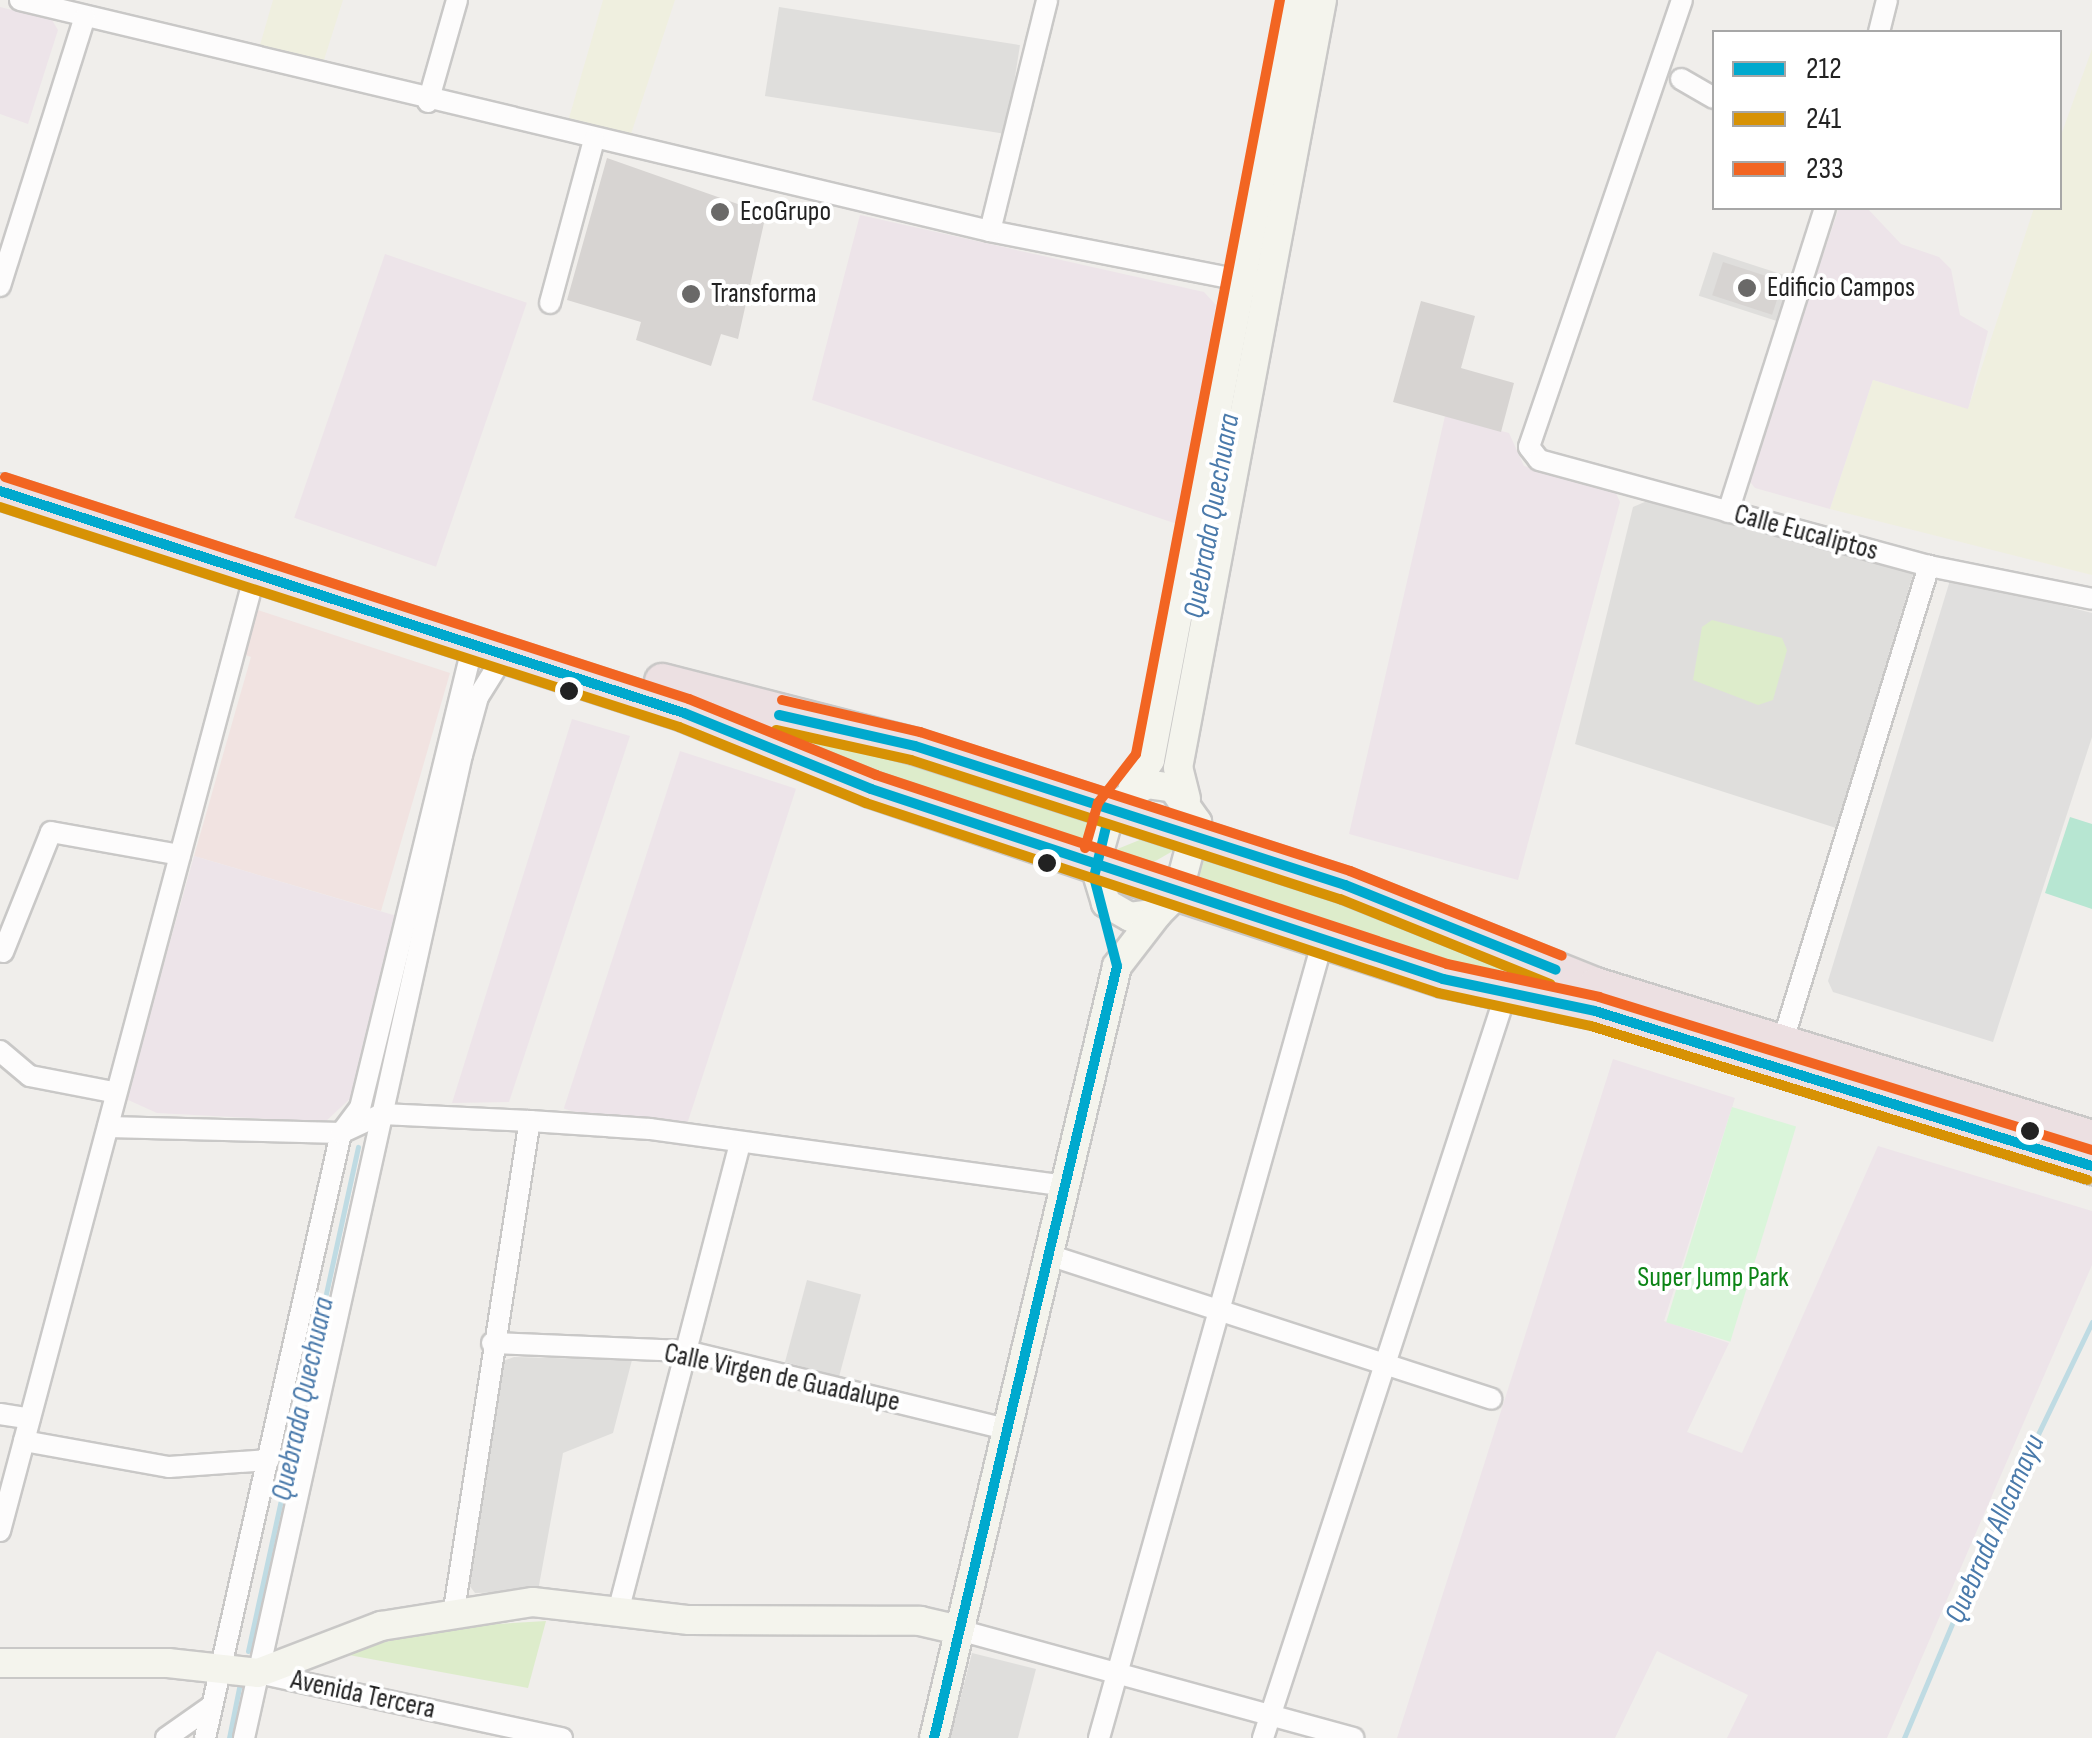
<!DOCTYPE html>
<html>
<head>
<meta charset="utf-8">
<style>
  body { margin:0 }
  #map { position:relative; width:2092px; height:1738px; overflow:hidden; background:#f0eeeb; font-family:"Sofia Sans Condensed",sans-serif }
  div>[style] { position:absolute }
  .residential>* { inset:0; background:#dfdedc; transform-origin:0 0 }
  .commercial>* { inset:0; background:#f1e3e1 }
  .industrial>* { inset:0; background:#ede4e9; transform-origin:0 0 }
  .farmland>* { inset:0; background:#efefdf }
  .grass>* { inset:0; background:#ddeccb }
  .park>* { inset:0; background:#daf5da; transform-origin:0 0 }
  .pitch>* { inset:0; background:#b7e6d2 }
  .parking>* { inset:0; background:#e0dfde }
  .stream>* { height:5px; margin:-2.5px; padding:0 2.5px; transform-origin:2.5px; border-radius:2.5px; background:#bfdbe3 }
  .building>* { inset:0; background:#d7d4d2; transform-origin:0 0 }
  .roads { filter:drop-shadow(2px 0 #c9c8c7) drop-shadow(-2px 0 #c9c8c7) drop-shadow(0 2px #c9c8c7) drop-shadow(0 -2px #c9c8c7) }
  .street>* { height:20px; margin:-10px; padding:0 10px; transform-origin:10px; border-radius:10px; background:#fdfcfc }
  .secondary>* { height:28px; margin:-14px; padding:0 14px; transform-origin:14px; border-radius:14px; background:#f4f4ed }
  .highway>* { height:35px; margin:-17.5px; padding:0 17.5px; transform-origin:17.5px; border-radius:17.5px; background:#ece0e2 }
  .bus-1>* { height:10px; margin:-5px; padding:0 5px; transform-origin:5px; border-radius:5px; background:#00a9ce }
  .bus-2>* { height:10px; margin:-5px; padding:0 5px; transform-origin:5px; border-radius:5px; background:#d79205 }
  .bus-3>* { height:10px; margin:-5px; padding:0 5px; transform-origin:5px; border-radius:5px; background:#f26522 }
  .dots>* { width:28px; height:28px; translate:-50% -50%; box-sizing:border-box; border:5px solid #fff; border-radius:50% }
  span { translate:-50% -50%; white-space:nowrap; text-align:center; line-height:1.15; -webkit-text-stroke:8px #fff; paint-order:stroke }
  .poi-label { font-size:28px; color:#222 }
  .left { translate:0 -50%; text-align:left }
  .street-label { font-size:28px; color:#222 }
  .park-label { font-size:28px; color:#0c8416 }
  .water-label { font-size:30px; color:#4a7aab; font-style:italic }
  .legend { position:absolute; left:1712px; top:30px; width:350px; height:180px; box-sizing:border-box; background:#fff; border:2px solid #a7a7a7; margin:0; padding:12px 18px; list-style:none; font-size:30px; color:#222 }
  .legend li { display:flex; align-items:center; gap:20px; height:50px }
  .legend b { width:50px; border:2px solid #a7a7a7 }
</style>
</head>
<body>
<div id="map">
  <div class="residential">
    <i style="left:779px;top:7px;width:244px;height:90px;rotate:9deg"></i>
    <i style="left:1713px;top:252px;width:82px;height:46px;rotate:18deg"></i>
    <i style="clip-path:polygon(1647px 501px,1907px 567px,1913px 575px,1836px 828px,1575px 744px,1633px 507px)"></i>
    <i style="left:807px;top:1280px;width:56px;height:85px;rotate:15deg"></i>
    <i style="clip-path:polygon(514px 1357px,632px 1360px,613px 1433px,563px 1453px,538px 1591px,475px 1593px,469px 1585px,500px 1362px)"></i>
    <i style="clip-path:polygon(972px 1653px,1036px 1669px,1018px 1738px,950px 1738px)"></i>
  </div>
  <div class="commercial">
    <i style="clip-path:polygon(252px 608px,450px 673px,381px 911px,194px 856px,251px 657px,240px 653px)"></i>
  </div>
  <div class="industrial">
    <i style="clip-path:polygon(0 7px,52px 20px,58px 30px,28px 124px,0 114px)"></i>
    <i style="clip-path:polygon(1839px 208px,1867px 208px,1901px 244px,1939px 257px,1951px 269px,1960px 315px,1988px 331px,1968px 410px,1873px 380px,1830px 509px,1755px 488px,1747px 478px)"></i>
    <i style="clip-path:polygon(860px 215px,1204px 292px,1216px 305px,1177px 524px,812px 400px)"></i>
    <i style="left:385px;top:254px;width:150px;height:279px;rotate:19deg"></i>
    <i style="clip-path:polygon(1445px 416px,1509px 433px,1524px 466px,1615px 491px,1620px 502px,1518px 880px,1349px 834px)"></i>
    <i style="clip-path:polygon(572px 719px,630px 736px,509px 1102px,452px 1103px)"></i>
    <i style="left:680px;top:751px;width:122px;height:376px;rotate:18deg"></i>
    <i style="clip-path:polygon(194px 856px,400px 917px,354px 1095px,325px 1122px,157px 1113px,126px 1099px)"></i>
    <i style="clip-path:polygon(1613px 1059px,1735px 1098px,1664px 1321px,1729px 1343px,1687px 1432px,1742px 1453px,1878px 1146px,2092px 1211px,2092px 1265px,1887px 1738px,1727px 1738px,1748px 1695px,1657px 1651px,1615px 1738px,1397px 1738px)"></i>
  </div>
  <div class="farmland">
    <i style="clip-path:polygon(273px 0,343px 0,324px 60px,260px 45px)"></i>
    <i style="clip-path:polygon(603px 0,675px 0,631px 134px,569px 118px)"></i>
    <i style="clip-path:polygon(2092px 49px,2092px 575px,1830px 509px,1873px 380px,1968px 409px,2034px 208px,2060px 208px,2060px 138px)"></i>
  </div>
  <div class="grass">
    <i style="clip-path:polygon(1712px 620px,1782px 638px,1787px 650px,1773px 700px,1758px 705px,1693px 680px,1702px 627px)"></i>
    <i style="clip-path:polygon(657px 694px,1100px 814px,1088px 844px)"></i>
    <i style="clip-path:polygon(1147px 837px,1178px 848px,1152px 863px,1110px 852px)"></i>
    <i style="clip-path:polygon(1201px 858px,1308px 883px,1523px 968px,1517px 984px,1192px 888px)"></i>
    <i style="clip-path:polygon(546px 1621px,528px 1688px,338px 1653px,449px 1627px)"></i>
  </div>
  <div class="park">
    <i style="left:1732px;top:1107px;width:67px;height:225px;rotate:17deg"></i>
  </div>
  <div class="pitch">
    <i style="clip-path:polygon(2070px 817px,2092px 824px,2092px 909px,2045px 893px)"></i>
  </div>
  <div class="parking">
    <i style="clip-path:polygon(1951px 577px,2092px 613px,2092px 737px,1993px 1042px,1833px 992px,1828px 981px)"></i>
  </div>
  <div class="stream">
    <i style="left:248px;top:1651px;width:516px;rotate:-77.69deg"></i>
    <i style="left:229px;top:1738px;width:56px;rotate:-78.7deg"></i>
    <i style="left:1904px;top:1738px;width:217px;rotate:-67.2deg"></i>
    <i style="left:1988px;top:1538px;width:240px;rotate:-64.3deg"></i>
  </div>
  <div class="building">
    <i style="clip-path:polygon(607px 158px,766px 214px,738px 339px,721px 334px,711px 366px,636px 340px,641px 322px,567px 300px)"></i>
    <i style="left:1723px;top:262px;width:63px;height:35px;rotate:18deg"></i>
    <i style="clip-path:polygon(1421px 301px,1475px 316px,1461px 368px,1514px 383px,1501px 432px,1393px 402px)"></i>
  </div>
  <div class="roads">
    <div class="street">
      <i style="left:20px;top:0;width:997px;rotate:13.4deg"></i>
      <i style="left:990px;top:231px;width:266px;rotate:11.1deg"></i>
      <i style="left:1682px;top:0;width:472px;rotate:108.9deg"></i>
      <i style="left:1529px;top:447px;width:16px;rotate:52deg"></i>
      <i style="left:1539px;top:460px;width:404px;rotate:15.2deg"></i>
      <i style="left:1929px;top:566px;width:166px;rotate:11.4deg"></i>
      <i style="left:1879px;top:32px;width:33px;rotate:-76deg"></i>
      <i style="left:1681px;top:79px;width:38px;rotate:30deg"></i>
      <i style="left:428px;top:102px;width:106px;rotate:-74.1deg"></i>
      <i style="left:990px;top:231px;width:238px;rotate:-76.1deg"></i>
      <i style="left:0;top:286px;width:282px;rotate:-72.5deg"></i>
      <i style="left:550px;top:303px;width:169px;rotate:-74.9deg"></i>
      <i style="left:1728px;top:512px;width:319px;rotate:-72.3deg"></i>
      <i style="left:3px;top:952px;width:129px;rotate:-68.2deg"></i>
      <i style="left:51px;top:832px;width:131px;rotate:10.1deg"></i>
      <i style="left:1784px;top:1037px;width:493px;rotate:-72.9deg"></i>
      <i style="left:0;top:1051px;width:39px;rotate:40deg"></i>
      <i style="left:30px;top:1076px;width:84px;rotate:11deg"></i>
      <i style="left:108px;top:1127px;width:233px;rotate:1.5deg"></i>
      <i style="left:341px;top:1133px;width:45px;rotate:-24.9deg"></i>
      <i style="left:382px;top:1114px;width:148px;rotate:2.7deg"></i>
      <i style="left:530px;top:1121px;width:120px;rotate:3.8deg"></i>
      <i style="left:650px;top:1129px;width:422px;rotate:7.8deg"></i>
      <i style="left:1052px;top:1256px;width:462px;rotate:18deg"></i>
      <i style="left:492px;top:1343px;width:194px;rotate:2.4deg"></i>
      <i style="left:686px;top:1351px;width:333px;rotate:13.7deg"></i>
      <i style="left:0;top:1414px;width:30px;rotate:9deg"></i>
      <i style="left:24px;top:1441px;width:147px;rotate:10.2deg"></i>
      <i style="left:169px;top:1467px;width:100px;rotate:-4deg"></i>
      <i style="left:0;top:1531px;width:990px;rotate:-75.08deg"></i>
      <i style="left:619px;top:1608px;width:481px;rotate:-75.4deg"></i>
      <i style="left:454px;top:1610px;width:495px;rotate:-81.2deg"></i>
      <i style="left:959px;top:1630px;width:409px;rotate:15.3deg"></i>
      <i style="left:258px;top:1673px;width:311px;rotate:12.1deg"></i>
      <i style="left:166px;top:1738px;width:54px;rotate:-35.2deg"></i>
      <i style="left:205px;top:1738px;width:620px;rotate:-77.33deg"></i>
      <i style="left:341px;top:1133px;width:31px;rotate:-53deg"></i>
      <i style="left:360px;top:1108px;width:478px;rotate:-76.3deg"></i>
      <i style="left:244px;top:1738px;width:1007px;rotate:-77.5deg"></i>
      <i style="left:462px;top:755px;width:60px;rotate:-74.6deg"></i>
      <i style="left:478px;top:697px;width:51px;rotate:-57.9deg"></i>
      <i style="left:1099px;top:1738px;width:829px;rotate:-74.32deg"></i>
      <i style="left:1263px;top:1738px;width:784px;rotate:-71.93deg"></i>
    </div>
    <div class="secondary">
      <i style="left:1146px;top:784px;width:27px;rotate:8deg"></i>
      <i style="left:1173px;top:788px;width:42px;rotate:54.8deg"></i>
      <i style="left:1197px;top:822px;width:73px;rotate:105deg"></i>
      <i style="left:1178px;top:893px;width:28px;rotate:135deg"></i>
      <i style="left:1158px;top:913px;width:28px;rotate:172deg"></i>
      <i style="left:1130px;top:917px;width:28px;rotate:-150deg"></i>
      <i style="left:1106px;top:903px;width:39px;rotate:-107deg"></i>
      <i style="left:1095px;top:866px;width:58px;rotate:-74.1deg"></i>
      <i style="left:1111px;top:810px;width:44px;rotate:-36.6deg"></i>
      <i style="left:1133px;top:787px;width:32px;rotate:-58deg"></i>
      <i style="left:1150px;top:760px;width:774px;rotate:-79.2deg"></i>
      <i style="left:1186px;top:799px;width:32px;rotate:-104deg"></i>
      <i style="left:1178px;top:768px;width:781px;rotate:-79.38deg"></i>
      <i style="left:0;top:1663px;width:168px"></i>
      <i style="left:168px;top:1663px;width:91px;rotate:6.3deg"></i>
      <i style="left:258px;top:1673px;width:132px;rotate:-20.9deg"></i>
      <i style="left:381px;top:1626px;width:154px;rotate:-9deg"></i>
      <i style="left:533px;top:1602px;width:157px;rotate:6.6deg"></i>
      <i style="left:689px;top:1620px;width:231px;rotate:0.2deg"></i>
      <i style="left:920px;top:1621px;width:40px;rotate:13deg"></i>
      <i style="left:934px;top:1738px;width:793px;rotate:-76.66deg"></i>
      <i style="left:1117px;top:966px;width:67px;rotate:-52.3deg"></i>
    </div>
    <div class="highway">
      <i style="left:0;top:491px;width:719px;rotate:17.98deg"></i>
      <i style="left:684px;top:713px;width:202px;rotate:22.1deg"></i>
      <i style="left:871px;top:789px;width:324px;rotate:18.7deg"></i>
      <i style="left:1178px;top:893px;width:279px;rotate:18deg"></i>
      <i style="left:1443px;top:979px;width:155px;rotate:11.9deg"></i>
      <i style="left:1595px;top:1011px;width:521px;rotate:17.32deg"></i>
      <i style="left:662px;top:681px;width:261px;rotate:14.4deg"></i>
      <i style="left:915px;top:746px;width:452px;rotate:17.9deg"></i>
      <i style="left:1345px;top:885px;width:269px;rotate:21.8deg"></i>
      <i style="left:1595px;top:985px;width:520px;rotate:17.11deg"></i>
    </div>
  </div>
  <div class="bus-1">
    <i style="left:0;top:491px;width:719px;rotate:17.98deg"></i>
    <i style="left:684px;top:713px;width:202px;rotate:22.1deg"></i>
    <i style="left:871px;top:789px;width:603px;rotate:18.37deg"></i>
    <i style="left:1443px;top:979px;width:155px;rotate:11.9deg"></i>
    <i style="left:1595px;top:1011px;width:521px;rotate:17.32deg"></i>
    <i style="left:779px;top:715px;width:139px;rotate:12.8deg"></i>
    <i style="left:915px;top:746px;width:452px;rotate:17.9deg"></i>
    <i style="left:1345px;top:885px;width:227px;rotate:21.9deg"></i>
    <i style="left:934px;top:1738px;width:793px;rotate:-76.66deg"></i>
    <i style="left:1117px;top:966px;width:92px;rotate:-104.5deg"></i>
    <i style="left:1094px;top:877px;width:51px;rotate:-76.5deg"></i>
  </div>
  <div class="bus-2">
    <i style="left:0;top:507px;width:714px;rotate:17.95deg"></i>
    <i style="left:679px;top:727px;width:202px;rotate:22.1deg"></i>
    <i style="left:866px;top:803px;width:603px;rotate:18.37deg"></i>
    <i style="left:1438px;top:993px;width:157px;rotate:12.2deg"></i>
    <i style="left:1591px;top:1026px;width:520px;rotate:17.22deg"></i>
    <i style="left:776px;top:730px;width:138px;rotate:12.5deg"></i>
    <i style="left:911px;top:760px;width:451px;rotate:18deg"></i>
    <i style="left:1340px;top:899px;width:227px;rotate:22deg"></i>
  </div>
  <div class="bus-3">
    <i style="left:5px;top:477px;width:719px;rotate:17.98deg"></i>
    <i style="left:689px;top:699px;width:202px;rotate:22.1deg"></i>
    <i style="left:876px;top:775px;width:601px;rotate:18.31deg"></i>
    <i style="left:1447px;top:964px;width:156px;rotate:12.2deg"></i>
    <i style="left:1599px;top:997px;width:516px;rotate:17.24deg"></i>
    <i style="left:782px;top:700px;width:142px;rotate:13.1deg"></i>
    <i style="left:920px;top:732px;width:452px;rotate:17.9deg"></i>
    <i style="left:1350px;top:871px;width:228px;rotate:21.8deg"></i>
    <i style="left:1085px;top:848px;width:47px;rotate:-73.9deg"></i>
    <i style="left:1098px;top:803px;width:62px;rotate:-52.2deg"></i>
    <i style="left:1136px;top:754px;width:768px;rotate:-79.19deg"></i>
  </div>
  <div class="dots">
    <i style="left:720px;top:212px;background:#6a6968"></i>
    <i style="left:1747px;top:288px;background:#6a6968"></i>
    <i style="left:691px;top:294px;background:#6a6968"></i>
    <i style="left:569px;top:691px;background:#222"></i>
    <i style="left:1047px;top:863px;background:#222"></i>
    <i style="left:2030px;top:1131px;background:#222"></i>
  </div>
  <div class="poi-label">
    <span class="left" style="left:740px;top:212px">EcoGrupo</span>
    <span class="left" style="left:1767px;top:288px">Edificio Campos</span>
    <span class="left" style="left:711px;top:294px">Transforma</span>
  </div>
  <div class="street-label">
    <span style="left:1806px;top:533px;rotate:15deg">Calle Eucaliptos</span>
    <span style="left:782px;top:1378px;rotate:12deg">Calle Virgen de Guadalupe</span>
    <span style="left:363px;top:1695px;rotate:12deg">Avenida Tercera</span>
  </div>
  <div class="park-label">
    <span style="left:1713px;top:1278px">Super Jump Park</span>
  </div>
  <div class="water-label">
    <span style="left:1212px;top:516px;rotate:-80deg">Quebrada Quechuara</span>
    <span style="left:303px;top:1399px;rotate:-78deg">Quebrada Quechuara</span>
    <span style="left:1995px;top:1529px;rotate:-66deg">Quebrada Allcamayu</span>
  </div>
  <ul class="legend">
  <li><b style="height:12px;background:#00a9ce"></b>212</li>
  <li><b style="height:12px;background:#d79205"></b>241</li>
  <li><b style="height:12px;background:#f26522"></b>233</li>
  </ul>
</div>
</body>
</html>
